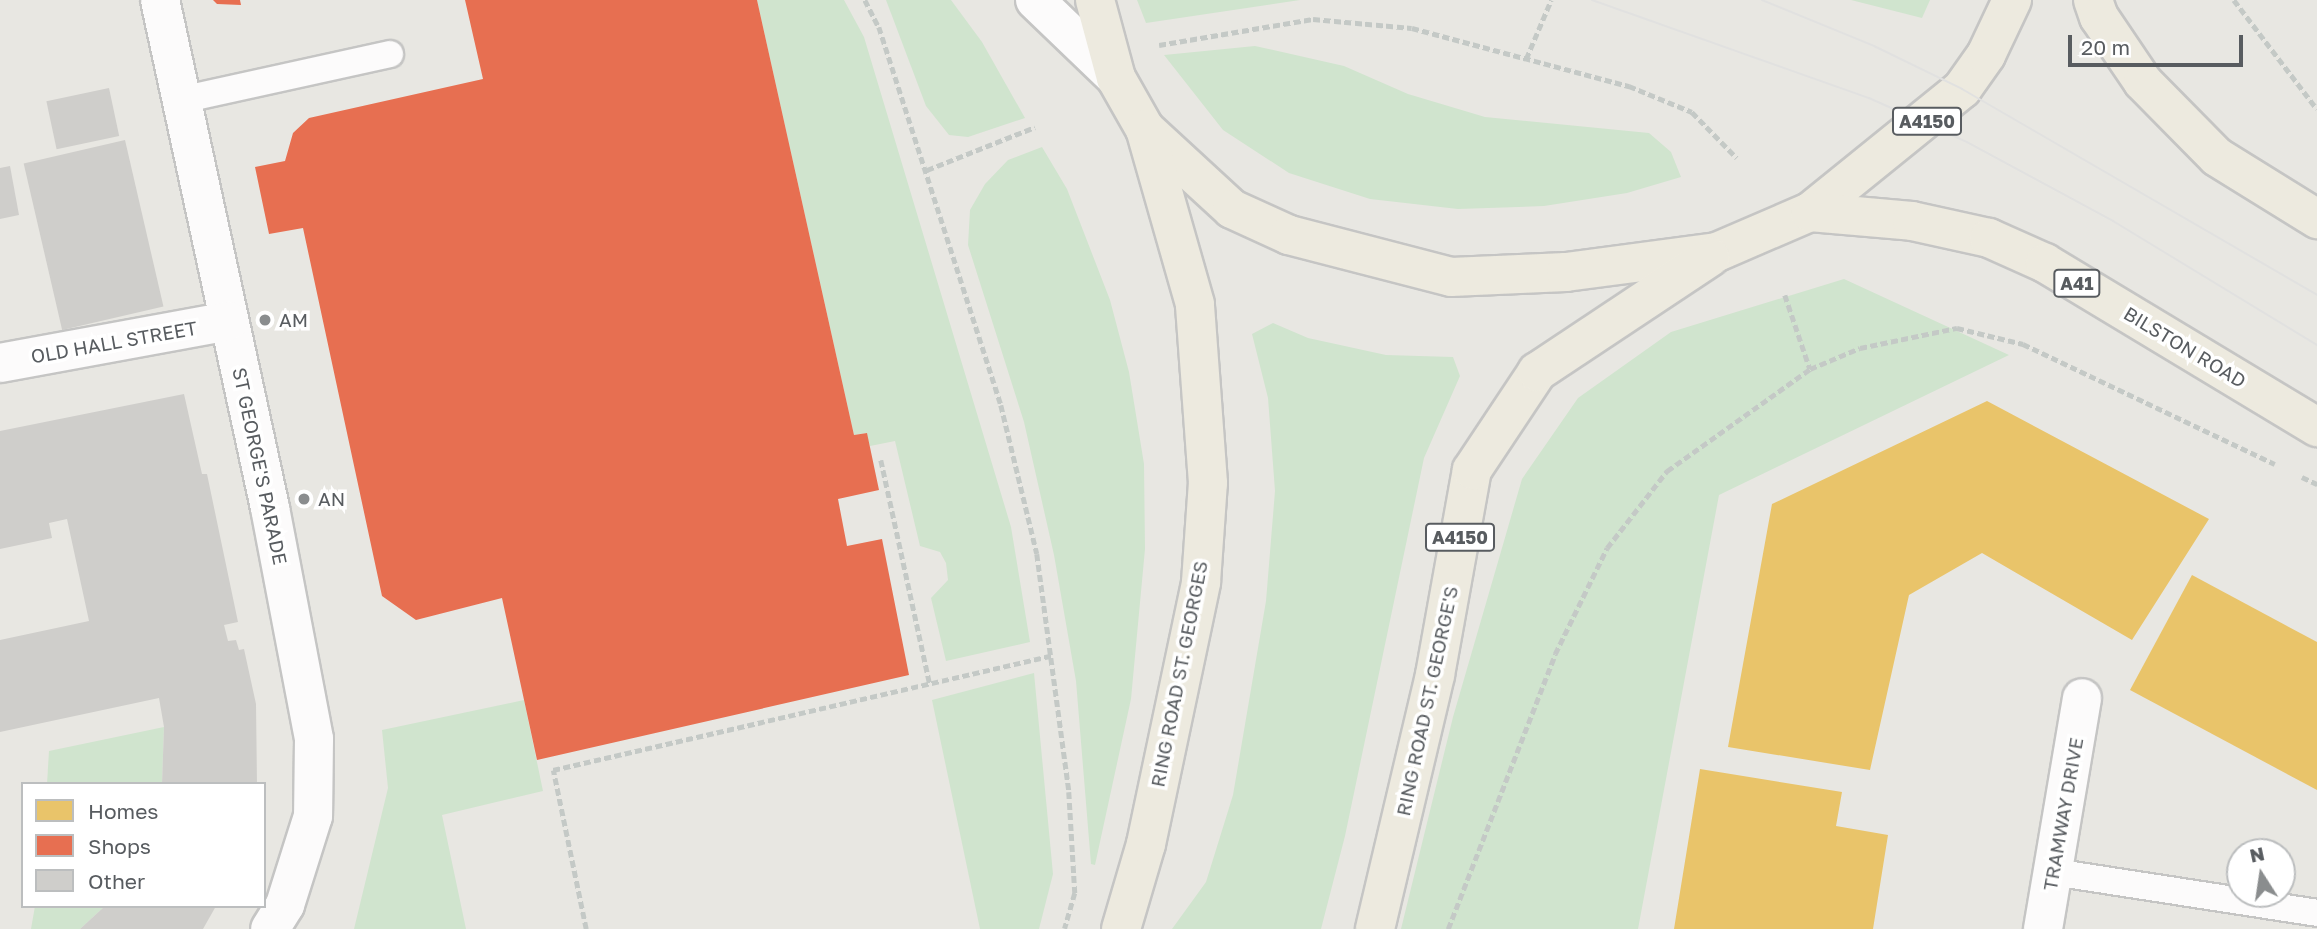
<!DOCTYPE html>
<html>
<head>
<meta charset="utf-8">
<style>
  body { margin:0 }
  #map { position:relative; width:2317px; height:929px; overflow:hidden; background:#e8e7e2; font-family:"Golos Text",sans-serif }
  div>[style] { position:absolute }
  .green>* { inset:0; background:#d0e4ce }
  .homes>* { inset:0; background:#e9c46a }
  .shops>* { inset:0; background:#e76f51 }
  .building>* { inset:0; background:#cfcecb; transform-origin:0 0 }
  .path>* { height:4.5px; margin-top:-2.25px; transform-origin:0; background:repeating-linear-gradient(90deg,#c4c9c6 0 7px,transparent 0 10.5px) }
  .roads { filter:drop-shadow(2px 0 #c5c5c4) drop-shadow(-2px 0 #c5c5c4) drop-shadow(0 2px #c5c5c4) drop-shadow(0 -2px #c5c5c4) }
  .lane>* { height:26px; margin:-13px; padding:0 13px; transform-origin:13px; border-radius:13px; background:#fcfbfb }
  .street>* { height:38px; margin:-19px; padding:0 19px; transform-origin:19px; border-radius:19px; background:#fcfbfb }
  .highway>* { height:38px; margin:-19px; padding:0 19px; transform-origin:19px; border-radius:19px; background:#edeadf }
  .tram>* { height:2px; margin:-1px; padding:0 1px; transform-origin:1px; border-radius:1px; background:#e1e1e0 }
  .dots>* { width:19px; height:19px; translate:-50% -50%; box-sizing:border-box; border:4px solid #fff; border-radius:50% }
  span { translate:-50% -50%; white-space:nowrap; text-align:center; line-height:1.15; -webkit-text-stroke:7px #fff; paint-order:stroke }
  .shield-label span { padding:2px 5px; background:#fff; border:2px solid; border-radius:5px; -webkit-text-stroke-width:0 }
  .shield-label { font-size:18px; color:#585c60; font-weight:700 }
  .poi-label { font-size:19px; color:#585c60 }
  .left { translate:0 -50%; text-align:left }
  .street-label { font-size:19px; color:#585c60 }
  .legend { position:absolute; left:21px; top:782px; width:245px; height:126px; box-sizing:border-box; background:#fff; border:2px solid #bcbebf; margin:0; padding:9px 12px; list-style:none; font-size:21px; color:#585c60 }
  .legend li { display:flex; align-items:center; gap:14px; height:35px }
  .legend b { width:35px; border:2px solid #bcbebf }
  .north { position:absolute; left:2226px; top:838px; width:70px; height:70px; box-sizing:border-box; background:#fff; border:2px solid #bcbebf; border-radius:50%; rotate:348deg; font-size:19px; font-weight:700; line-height:28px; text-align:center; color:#585c60 }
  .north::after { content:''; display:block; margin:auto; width:24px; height:32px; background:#8a8d8e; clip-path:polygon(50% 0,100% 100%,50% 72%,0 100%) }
  .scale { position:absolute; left:2068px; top:35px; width:175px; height:32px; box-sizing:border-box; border:4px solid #585c60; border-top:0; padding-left:9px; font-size:21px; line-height:24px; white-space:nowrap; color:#585c60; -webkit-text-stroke:5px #fff; paint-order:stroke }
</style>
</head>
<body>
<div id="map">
  <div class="green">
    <i style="clip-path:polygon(757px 0,844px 0,864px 37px,1011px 527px,1030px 642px,946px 661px,931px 598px,948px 580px,946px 563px,940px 552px,920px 546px,895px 441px,870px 446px,866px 433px,854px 435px)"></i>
    <i style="clip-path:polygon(886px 0,951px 0,982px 42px,1025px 118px,968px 137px,949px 135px,926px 106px)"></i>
    <i style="clip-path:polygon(1137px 0,1300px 0,1146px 23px)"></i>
    <i style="clip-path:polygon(1851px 0,1930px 0,1922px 18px)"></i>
    <i style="clip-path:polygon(1255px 46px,1344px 66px,1408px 94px,1485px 117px,1649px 133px,1671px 152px,1681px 177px,1627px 193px,1544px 206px,1458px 209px,1370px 199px,1289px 173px,1223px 130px,1164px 55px)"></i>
    <i style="clip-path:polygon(1042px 147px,1067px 189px,1110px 300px,1129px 372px,1144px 464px,1145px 549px,1131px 699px,1095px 865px,1091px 864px,1076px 681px,1054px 555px,1024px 422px,968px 245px,970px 210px,985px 184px,1008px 160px)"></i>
    <i style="clip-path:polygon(1844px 279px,2009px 355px,1719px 495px,1638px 929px,1401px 929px,1453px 717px,1522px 479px,1578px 398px,1671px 332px)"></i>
    <i style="clip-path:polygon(1273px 323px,1308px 338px,1386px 355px,1453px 357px,1460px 376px,1424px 458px,1345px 836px,1321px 929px,1172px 929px,1206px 882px,1233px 795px,1266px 601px,1275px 491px,1268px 398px,1252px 334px)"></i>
    <i style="clip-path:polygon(1034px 673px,1053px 874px,1039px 929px,980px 929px,932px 700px)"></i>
    <i style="clip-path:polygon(524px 700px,543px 791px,442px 815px,466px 929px,354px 929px,388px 788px,382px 730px)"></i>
    <i style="clip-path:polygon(164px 727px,162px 784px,47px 784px,49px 751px)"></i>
    <i style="clip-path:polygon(35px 906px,105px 906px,80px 929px,31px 929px)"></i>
  </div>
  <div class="homes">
    <i style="clip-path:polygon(1987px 401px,2209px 519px,2132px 640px,1982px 553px,1909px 595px,1870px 770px,1728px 747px,1772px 504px)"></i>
    <i style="clip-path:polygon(2192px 575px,2317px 642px,2317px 790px,2130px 690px)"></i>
    <i style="clip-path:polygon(1700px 769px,1842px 792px,1836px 826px,1888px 835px,1873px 929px,1674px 929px)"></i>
  </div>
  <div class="shops">
    <i style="clip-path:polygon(213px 0,240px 0,241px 5px,217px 4px)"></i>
    <i style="clip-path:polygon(465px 0,757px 0,854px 435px,867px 433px,879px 490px,838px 499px,847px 546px,882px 539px,909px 675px,537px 760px,502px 598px,416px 620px,382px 596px,303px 228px,269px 234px,255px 167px,285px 161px,293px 133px,309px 118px,483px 79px)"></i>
  </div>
  <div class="building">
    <i style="left:109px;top:88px;width:49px;height:64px;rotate:78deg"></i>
    <i style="left:125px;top:140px;width:171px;height:104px;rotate:77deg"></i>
    <i style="clip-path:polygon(10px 166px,19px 215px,0 219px,0 168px)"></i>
    <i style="clip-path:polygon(184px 394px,202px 474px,207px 474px,238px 622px,224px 625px,228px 641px,236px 640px,239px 650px,244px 649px,256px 704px,257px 784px,162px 784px,164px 727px,159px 698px,0 732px,0 640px,89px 621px,67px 519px,49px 523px,52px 538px,0 549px,0 431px)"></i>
    <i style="clip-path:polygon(105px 906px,216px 906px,203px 929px,80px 929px)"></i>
  </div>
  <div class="path">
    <i style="left:865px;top:0;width:30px;rotate:63deg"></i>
    <i style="left:879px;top:27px;width:397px;rotate:72.1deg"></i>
    <i style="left:1001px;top:405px;width:153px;rotate:76.4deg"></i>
    <i style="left:1037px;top:554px;width:240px;rotate:82.3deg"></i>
    <i style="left:1069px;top:792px;width:101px;rotate:86.6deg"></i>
    <i style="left:1075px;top:893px;width:37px;rotate:106deg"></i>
    <i style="left:2234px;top:0;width:137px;rotate:52.7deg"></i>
    <i style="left:1159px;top:45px;width:156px;rotate:-9.6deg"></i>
    <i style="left:1313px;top:19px;width:99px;rotate:5.2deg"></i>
    <i style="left:1412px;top:28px;width:225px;rotate:15deg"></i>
    <i style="left:1629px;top:86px;width:68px;rotate:22.4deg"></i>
    <i style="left:1692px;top:112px;width:64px;rotate:45.6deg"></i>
    <i style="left:1526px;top:59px;width:64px;rotate:-67deg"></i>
    <i style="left:927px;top:170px;width:116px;rotate:-21.7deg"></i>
    <i style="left:1785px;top:295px;width:78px;rotate:71.3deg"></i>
    <i style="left:881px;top:460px;width:230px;rotate:77.7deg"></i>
    <i style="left:2302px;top:477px;width:17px;rotate:25deg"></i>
    <i style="left:586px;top:929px;width:162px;rotate:-101.7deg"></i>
    <i style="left:553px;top:770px;width:514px;rotate:-12.93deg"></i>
    <i style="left:1448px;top:929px;width:295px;rotate:-68.7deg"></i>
    <i style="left:1555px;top:654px;width:118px;rotate:-63.9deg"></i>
    <i style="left:1607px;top:548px;width:98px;rotate:-52.1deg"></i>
    <i style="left:1667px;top:471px;width:176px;rotate:-35.5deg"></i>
    <i style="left:1810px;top:369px;width:54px;rotate:-22.8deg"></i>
    <i style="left:1860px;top:348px;width:99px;rotate:-11.7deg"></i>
    <i style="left:1957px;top:328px;width:68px;rotate:13.6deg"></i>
    <i style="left:2023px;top:344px;width:279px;rotate:25.5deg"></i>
  </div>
  <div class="roads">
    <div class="lane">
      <i style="left:181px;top:100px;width:214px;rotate:-12.4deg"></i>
      <i style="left:2053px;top:872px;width:267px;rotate:8.8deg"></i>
    </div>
    <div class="street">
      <i style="left:160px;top:0;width:520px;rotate:77.78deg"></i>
      <i style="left:270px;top:508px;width:235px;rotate:79.2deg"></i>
      <i style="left:314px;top:739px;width:77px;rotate:90.7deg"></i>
      <i style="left:313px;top:816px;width:93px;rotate:107.5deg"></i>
      <i style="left:285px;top:905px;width:28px;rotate:122deg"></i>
      <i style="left:1035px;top:0;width:112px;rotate:43.9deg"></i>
      <i style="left:0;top:363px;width:232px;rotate:-10.4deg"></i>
      <i style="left:2043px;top:929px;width:234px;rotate:-80.4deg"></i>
    </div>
    <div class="highway">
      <i style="left:1095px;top:0;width:81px;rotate:74.9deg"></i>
      <i style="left:1116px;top:78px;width:59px;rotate:60.4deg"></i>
      <i style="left:1145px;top:129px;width:118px;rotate:42.6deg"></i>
      <i style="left:1232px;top:209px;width:63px;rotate:24.5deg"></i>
      <i style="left:1289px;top:235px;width:167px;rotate:14.5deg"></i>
      <i style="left:1451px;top:277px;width:115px;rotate:-2.5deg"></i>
      <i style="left:1566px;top:272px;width:152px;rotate:-7.5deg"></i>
      <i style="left:1717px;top:252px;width:101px;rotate:-23.3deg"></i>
      <i style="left:1810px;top:212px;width:196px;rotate:-39deg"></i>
      <i style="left:1962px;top:89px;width:42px;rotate:-54.8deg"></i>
      <i style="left:1986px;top:55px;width:61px;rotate:-64.7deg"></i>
      <i style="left:2093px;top:0;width:18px;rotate:71deg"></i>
      <i style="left:2099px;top:17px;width:78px;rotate:55.9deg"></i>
      <i style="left:2143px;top:82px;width:105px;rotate:45.4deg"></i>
      <i style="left:2217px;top:157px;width:118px;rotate:31.8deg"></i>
      <i style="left:1810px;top:212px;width:102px;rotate:5deg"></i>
      <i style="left:1912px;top:221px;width:79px;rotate:12.4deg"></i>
      <i style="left:1989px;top:238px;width:61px;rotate:24.1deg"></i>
      <i style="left:2045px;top:263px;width:318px;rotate:31.1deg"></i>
      <i style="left:1121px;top:929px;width:89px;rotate:-73.6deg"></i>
      <i style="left:1146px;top:844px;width:268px;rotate:-78.1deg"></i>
      <i style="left:1201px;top:582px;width:99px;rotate:-86deg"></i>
      <i style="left:1208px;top:483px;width:179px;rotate:-94.2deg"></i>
      <i style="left:1195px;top:304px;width:182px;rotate:-105.9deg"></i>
      <i style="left:1375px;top:929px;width:261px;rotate:-76.7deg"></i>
      <i style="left:1435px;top:675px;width:208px;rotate:-79.8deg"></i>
      <i style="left:1472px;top:470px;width:118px;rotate:-56.4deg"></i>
      <i style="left:1537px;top:372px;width:208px;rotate:-33.6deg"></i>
    </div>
  </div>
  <div class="tram">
    <i style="left:1592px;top:0;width:294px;rotate:19.5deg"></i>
    <i style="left:1869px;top:98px;width:107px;rotate:24.2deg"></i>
    <i style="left:1967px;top:142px;width:166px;rotate:28.4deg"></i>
    <i style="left:2113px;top:221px;width:239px;rotate:31.3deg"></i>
    <i style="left:1762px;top:0;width:121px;rotate:22.3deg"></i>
    <i style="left:1874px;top:46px;width:98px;rotate:26deg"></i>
    <i style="left:1962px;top:89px;width:410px;rotate:30.1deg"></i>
  </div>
  <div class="dots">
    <i style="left:265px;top:320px;background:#8a8d8e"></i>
    <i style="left:304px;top:499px;background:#8a8d8e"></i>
  </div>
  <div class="shield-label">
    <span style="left:1927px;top:121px">A4150</span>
    <span style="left:2077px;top:283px">A41</span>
    <span style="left:1460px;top:537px">A4150</span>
  </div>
  <div class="poi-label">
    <span class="left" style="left:279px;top:320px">AM</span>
    <span class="left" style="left:318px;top:499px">AN</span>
  </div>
  <div class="street-label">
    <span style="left:114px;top:342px;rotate:-10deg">OLD HALL STREET</span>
    <span style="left:2185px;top:347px;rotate:31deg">BILSTON ROAD</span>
    <span style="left:260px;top:466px;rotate:78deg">ST GEORGE'S PARADE</span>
    <span style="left:1179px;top:674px;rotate:-79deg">RING ROAD ST. GEORGES</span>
    <span style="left:1427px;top:701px;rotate:-78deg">RING ROAD ST. GEORGE'S</span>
    <span style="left:2063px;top:814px;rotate:-80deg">TRAMWAY DRIVE</span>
  </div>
  <ul class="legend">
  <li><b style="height:19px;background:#e9c46a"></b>Homes</li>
  <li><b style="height:19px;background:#e76f51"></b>Shops</li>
  <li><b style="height:19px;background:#cfcecb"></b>Other</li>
  </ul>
  <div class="north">N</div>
  <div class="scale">20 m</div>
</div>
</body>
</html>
